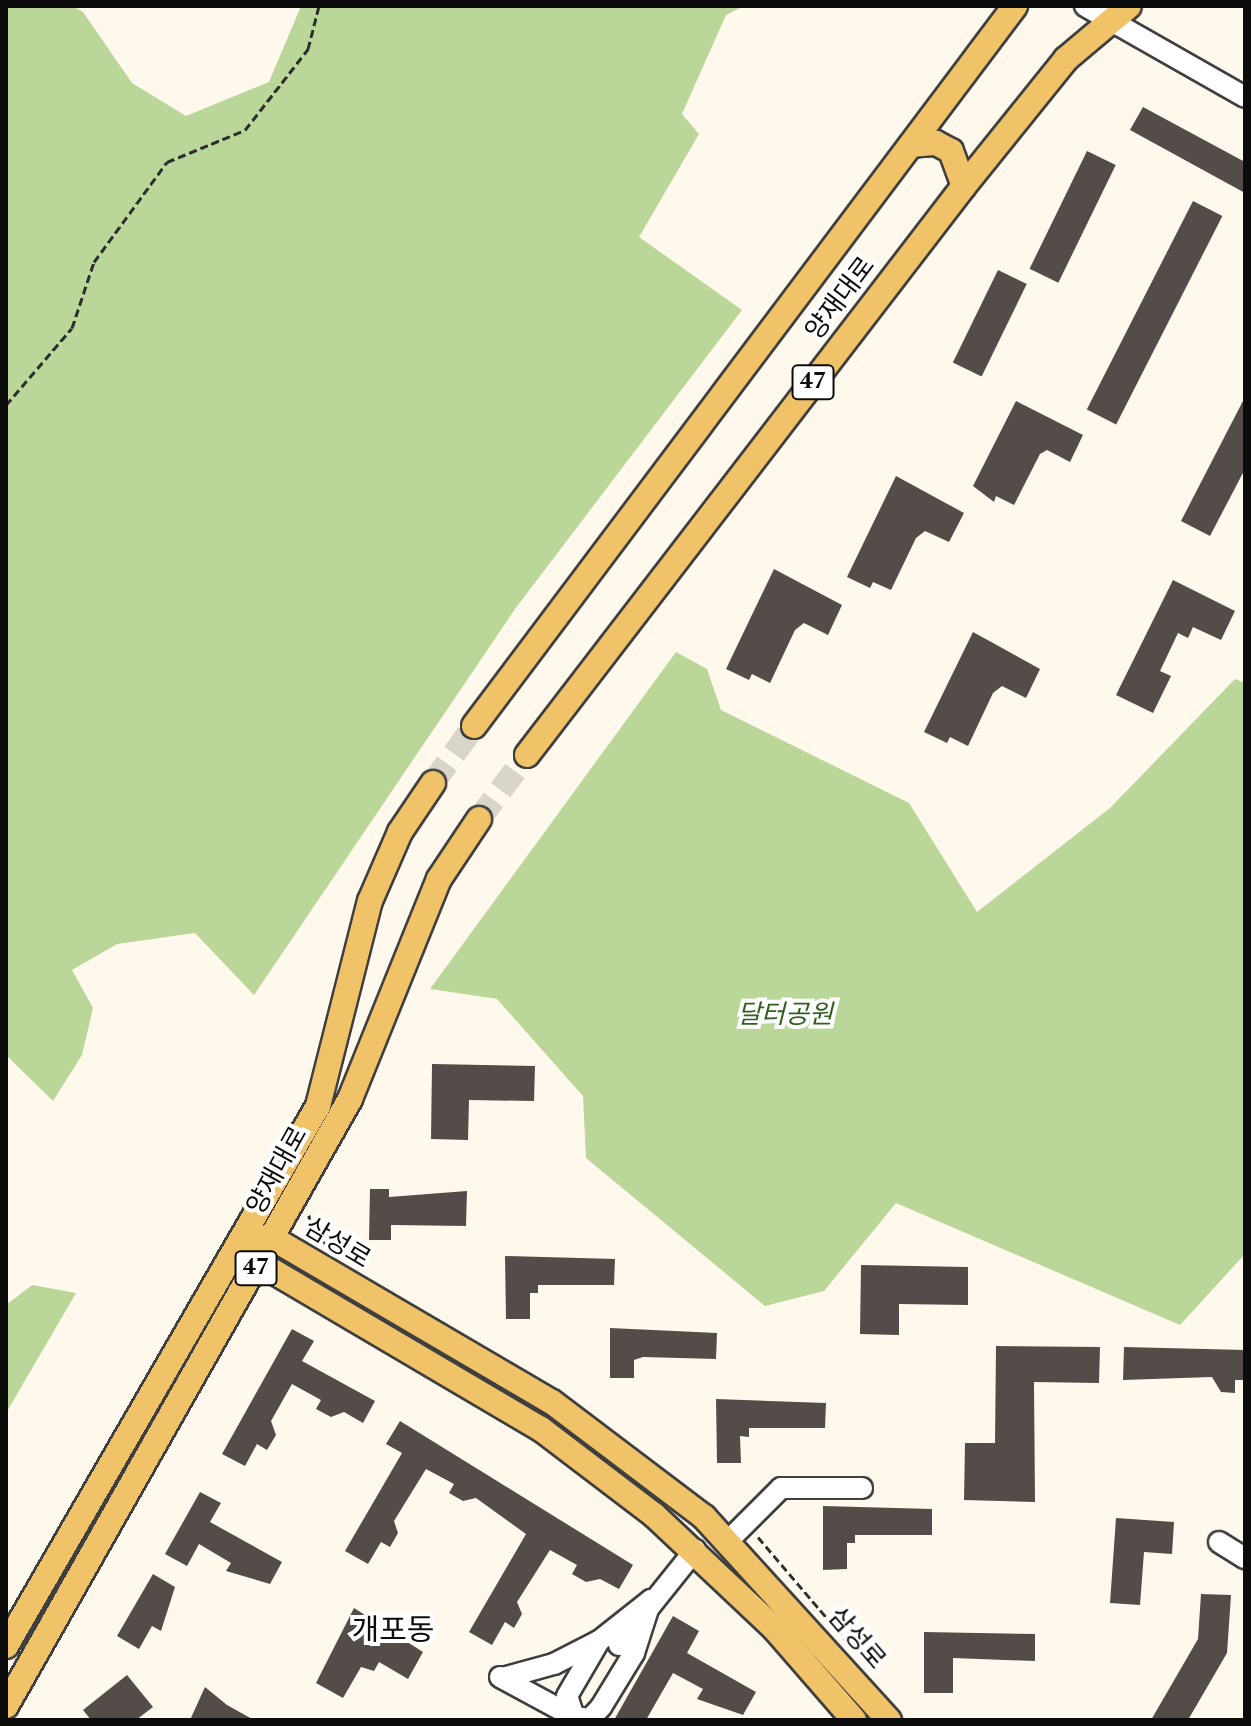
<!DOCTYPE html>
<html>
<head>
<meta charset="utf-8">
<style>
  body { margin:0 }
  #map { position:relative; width:1251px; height:1726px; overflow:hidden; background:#fef9ec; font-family:Spectral,"Noto Sans KR",serif }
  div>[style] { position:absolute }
  .forest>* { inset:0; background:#bad698 }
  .building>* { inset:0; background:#544c49; transform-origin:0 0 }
  .major-tunnel>* { height:24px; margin-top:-12px; transform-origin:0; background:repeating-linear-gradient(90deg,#dad5ca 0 24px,transparent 0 36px) }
  .path>* { height:3px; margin-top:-1.5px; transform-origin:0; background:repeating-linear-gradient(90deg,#2e2e2e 0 8px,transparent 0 12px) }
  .roads { filter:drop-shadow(2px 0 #3f3f3f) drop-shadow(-2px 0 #3f3f3f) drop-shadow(0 2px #3f3f3f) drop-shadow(0 -2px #3f3f3f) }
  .minor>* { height:20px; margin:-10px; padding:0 10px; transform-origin:10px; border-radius:10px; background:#fff }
  .major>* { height:24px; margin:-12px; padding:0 12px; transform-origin:12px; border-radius:12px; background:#f1c369 }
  span { translate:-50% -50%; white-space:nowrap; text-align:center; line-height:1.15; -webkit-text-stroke:8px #fff; paint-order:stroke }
  .shield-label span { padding:2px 6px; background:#fff; border:2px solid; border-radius:6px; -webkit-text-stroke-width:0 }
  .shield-label { font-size:24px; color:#0c0c0c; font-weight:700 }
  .street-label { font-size:26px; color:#0c0c0c }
  .park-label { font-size:26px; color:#336020; font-style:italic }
  .quarter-label { font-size:30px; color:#0c0c0c }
  .frame { position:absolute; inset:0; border:8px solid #0c0c0c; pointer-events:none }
</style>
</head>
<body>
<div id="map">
  <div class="forest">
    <i style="clip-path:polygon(6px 6px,72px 6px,83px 12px,132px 83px,186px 116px,269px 82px,301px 6px,744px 6px,726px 15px,682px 114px,699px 134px,639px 237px,742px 310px,515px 609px,254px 995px,195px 933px,117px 944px,72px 970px,93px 1008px,82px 1055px,53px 1101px,6px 1055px)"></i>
    <i style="clip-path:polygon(676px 652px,707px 669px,721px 710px,909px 803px,977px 912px,1110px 808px,1235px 679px,1245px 683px,1245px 1254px,1180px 1325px,896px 1203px,824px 1291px,765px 1306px,586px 1158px,583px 1096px,497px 999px,430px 989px)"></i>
    <i style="clip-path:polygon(32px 1285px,76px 1293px,6px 1413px,6px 1305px)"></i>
  </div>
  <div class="building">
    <i style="clip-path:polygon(1143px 107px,1245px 162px,1245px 193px,1130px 130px)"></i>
    <i style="left:1087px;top:151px;width:32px;height:131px;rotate:26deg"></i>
    <i style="left:1193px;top:201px;width:33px;height:234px;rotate:27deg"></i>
    <i style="left:998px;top:270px;width:32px;height:103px;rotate:26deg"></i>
    <i style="clip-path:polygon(1245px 397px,1245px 469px,1210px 536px,1181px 521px)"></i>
    <i style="clip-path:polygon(1016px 401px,1083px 435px,1070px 462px,1047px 450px,1040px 454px,1014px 505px,996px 496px,994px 502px,973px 486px)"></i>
    <i style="clip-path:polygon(896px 476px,964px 513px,949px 542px,925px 531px,916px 538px,891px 590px,873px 582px,870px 588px,847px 577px)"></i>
    <i style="clip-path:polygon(774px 569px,842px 605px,828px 635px,804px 623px,795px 630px,770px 683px,752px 674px,749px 680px,726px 669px)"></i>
    <i style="clip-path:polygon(1173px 580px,1235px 611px,1221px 640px,1193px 627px,1188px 638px,1178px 633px,1160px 671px,1171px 676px,1153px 713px,1116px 695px)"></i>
    <i style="clip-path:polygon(973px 632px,1040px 669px,1026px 698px,1002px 686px,993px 693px,968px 746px,950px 737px,947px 743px,924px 732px)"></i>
    <i style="clip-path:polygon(432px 1064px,535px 1066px,534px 1101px,469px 1100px,468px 1140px,431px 1139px)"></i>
    <i style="clip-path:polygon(370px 1189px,389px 1189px,389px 1197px,467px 1191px,466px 1226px,391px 1225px,391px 1240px,369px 1240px)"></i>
    <i style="clip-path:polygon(505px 1256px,615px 1259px,614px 1285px,538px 1285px,538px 1293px,530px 1293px,530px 1319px,506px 1319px)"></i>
    <i style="clip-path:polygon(861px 1265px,968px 1267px,968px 1305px,899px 1304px,899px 1335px,860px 1334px)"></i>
    <i style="clip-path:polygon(610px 1328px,717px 1333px,716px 1359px,643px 1357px,634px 1360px,634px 1378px,610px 1378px)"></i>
    <i style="clip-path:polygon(292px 1329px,314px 1341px,302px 1361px,375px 1401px,363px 1423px,344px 1412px,331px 1417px,316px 1409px,321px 1400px,292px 1384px,271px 1421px,276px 1435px,267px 1450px,257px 1444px,245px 1466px,222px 1454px)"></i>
    <i style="clip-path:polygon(996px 1346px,1100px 1347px,1099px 1383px,1034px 1382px,1035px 1502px,964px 1500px,965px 1443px,995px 1443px)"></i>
    <i style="clip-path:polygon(1124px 1347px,1245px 1350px,1245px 1380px,1235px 1380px,1235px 1393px,1221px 1392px,1212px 1377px,1123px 1380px)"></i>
    <i style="clip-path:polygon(716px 1399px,826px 1403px,825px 1428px,749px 1428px,749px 1437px,740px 1436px,741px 1463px,717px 1463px)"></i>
    <i style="clip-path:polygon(400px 1421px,633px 1565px,619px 1589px,600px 1579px,586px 1582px,572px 1574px,577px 1565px,550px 1550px,517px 1602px,522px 1614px,514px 1628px,505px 1622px,492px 1645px,469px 1632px,526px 1534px,476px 1498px,463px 1501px,449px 1493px,454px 1484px,426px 1469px,394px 1521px,398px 1533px,390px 1547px,381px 1542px,368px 1564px,345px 1551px,402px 1453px,386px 1444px)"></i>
    <i style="clip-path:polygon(200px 1492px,221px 1503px,210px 1522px,282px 1562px,270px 1584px,226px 1571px,231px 1563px,199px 1544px,187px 1566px,165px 1554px)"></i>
    <i style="clip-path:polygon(823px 1506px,932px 1509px,932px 1535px,855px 1535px,855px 1543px,847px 1543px,847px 1569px,823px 1570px)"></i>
    <i style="clip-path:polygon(1116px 1518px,1174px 1522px,1172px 1554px,1144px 1552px,1140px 1605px,1110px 1603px)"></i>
    <i style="clip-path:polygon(153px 1574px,175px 1587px,161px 1631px,152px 1626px,139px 1649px,117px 1636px)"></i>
    <i style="clip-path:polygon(1201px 1594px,1231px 1595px,1227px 1653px,1188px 1720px,1151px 1720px,1198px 1639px)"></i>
    <i style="clip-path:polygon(354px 1608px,423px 1652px,408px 1679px,379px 1662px,374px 1671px,361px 1667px,343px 1698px,316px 1683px)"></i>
    <i style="clip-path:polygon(673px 1616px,699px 1631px,687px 1653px,756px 1692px,743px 1715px,697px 1699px,703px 1689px,673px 1673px,646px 1720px,614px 1720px)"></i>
    <i style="clip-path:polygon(924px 1632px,1035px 1634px,1035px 1661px,953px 1658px,953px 1693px,924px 1693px)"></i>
    <i style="clip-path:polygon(127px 1675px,153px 1707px,136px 1720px,91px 1720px,83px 1710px)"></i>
    <i style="clip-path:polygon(205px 1687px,227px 1705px,254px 1720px,190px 1720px)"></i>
  </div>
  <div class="major-tunnel">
    <i style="left:433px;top:783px;width:70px;rotate:-54.3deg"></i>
    <i style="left:479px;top:819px;width:80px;rotate:-53.1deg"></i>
  </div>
  <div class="path">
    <i style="left:6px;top:405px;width:101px;rotate:-49.4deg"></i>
    <i style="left:72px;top:328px;width:70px;rotate:-71.6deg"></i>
    <i style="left:94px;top:262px;width:124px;rotate:-53.9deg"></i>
    <i style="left:167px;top:162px;width:84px;rotate:-22.3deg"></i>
    <i style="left:245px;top:130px;width:103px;rotate:-52.1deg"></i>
    <i style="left:308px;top:49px;width:44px;rotate:-75.7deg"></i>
    <i style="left:309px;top:1215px;width:19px;rotate:84deg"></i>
    <i style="left:311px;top:1234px;width:45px;rotate:32.3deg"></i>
    <i style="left:758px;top:1537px;width:140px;rotate:49.6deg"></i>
  </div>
  <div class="roads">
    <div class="minor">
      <i style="left:1085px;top:6px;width:184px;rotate:29.6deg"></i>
      <i style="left:728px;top:1541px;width:75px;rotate:-45deg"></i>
      <i style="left:781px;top:1488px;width:81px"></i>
      <i style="left:1219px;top:1542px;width:31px;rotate:32deg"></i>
      <i style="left:651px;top:1600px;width:56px;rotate:107.8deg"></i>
      <i style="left:634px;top:1653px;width:63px;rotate:121.4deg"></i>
      <i style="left:601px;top:1707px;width:16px;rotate:133deg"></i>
      <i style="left:590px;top:1719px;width:16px;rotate:-173deg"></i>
      <i style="left:574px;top:1717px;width:22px;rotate:-108deg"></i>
      <i style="left:567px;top:1696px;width:64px;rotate:-59.8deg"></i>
      <i style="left:599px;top:1641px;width:66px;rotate:-38.3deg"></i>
      <i style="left:619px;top:1645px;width:122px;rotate:-51.3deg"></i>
      <i style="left:500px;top:1677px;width:84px;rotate:28.4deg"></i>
      <i style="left:503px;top:1678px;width:53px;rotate:-15.4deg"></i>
      <i style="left:554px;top:1664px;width:51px;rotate:-27.1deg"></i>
    </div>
    <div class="major">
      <i style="left:911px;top:145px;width:25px;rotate:-5deg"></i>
      <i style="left:936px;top:143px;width:17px;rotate:28deg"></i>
      <i style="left:951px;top:151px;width:37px;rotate:70deg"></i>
      <i style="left:474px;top:726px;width:901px;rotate:-53.08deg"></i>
      <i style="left:527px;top:755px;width:717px;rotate:-52.48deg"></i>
      <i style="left:964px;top:186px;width:163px;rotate:-51.2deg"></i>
      <i style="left:1066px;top:59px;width:82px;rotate:-40.1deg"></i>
      <i style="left:256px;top:1237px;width:16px;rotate:4deg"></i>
      <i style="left:272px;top:1238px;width:324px;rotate:30.4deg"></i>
      <i style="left:552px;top:1402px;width:191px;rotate:37.1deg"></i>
      <i style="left:704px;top:1517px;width:275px;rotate:47.7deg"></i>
      <i style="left:250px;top:1249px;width:17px;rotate:57deg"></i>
      <i style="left:259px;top:1263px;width:327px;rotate:30.5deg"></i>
      <i style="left:541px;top:1429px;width:142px;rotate:37.3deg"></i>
      <i style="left:654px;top:1515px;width:165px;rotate:43.3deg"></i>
      <i style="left:774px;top:1628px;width:122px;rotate:49deg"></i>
      <i style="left:6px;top:1646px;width:624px;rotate:-59.98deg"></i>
      <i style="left:318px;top:1106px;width:211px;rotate:-75.8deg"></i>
      <i style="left:370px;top:901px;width:75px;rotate:-66.5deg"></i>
      <i style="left:400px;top:832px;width:59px;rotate:-56deg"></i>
      <i style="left:6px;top:1706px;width:698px;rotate:-60.46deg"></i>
      <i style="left:350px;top:1099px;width:237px;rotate:-68deg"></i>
      <i style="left:439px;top:879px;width:72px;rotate:-56.3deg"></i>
    </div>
  </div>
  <div class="shield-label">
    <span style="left:813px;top:382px">47</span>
    <span style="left:256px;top:1268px">47</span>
  </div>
  <div class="street-label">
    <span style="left:841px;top:299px;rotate:-53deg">양재대로</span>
    <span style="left:278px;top:1171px;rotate:-61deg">양재대로</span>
    <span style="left:337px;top:1244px;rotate:31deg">삼성로</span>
    <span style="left:856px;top:1639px;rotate:49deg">삼성로</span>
  </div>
  <div class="park-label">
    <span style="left:785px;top:1016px">달터공원</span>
  </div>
  <div class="quarter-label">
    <span style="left:393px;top:1631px">개포동</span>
  </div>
  <div class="frame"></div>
</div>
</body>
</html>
